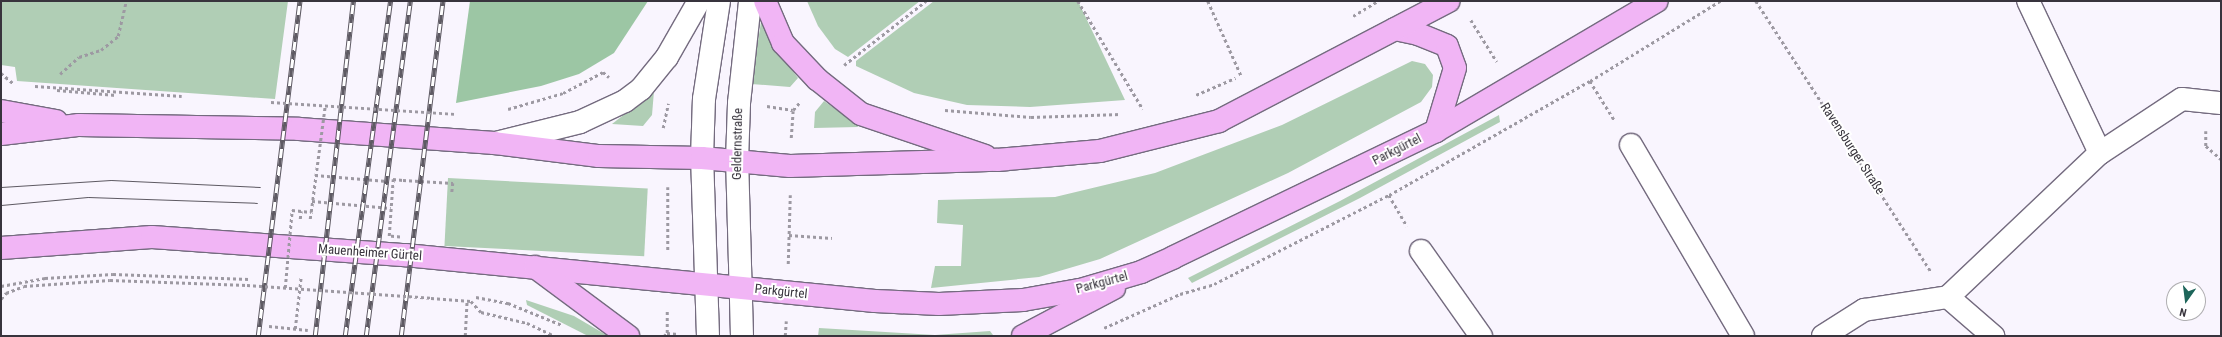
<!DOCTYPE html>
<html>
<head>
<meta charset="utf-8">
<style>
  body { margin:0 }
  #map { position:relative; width:2222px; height:337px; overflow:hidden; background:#f9f5fe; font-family:"Roboto Condensed",sans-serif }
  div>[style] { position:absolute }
  .green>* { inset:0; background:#b0ceb5; transform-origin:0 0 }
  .forest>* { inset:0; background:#9cc6a4 }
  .path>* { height:2.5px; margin-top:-1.25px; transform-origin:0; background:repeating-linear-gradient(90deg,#9d99a2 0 3px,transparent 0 6px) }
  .roads { filter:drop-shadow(1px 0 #746b7f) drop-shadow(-1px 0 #746b7f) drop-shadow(0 1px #746b7f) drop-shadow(0 -1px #746b7f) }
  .minor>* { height:22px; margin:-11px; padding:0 11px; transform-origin:11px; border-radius:11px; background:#fff }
  .major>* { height:22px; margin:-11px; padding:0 11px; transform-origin:11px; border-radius:11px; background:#f1b5f5 }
  .tram>* { height:1px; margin:-0.5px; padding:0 0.5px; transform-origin:0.5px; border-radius:0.5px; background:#5e5a63 }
  .rail>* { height:4.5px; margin-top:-2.25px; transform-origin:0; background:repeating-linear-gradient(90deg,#fff 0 9px,#5e5a63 0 18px); box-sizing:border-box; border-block:1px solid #5e5a63 }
  .path-bridge>* { height:2.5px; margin-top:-1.25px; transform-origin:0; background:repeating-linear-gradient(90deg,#9d99a2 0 3px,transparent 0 6px) }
  span { translate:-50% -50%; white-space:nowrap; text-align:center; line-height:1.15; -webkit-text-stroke:4px #fff; paint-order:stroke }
  .street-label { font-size:13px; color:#38343d }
  .frame { position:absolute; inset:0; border:2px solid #38343d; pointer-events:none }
  .north { position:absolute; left:2166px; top:281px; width:40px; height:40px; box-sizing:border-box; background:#fff; border:1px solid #afaeb1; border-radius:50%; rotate:194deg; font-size:11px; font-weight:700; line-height:16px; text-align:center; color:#38343d }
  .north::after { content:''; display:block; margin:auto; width:14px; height:18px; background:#1d655a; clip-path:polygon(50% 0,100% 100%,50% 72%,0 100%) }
</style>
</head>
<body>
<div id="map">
  <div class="green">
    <i style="clip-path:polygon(1px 1px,288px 1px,275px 99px,17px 81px,15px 67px,1px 65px)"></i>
    <i style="clip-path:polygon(807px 1px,920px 1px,848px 57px,835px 49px,818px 26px)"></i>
    <i style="clip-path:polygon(934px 1px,1078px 1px,1125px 100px,1030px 107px,967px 105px,914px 93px,856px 66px,856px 61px)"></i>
    <i style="clip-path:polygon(761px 22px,778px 52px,798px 78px,790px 87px,751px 84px)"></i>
    <i style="clip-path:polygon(1412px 61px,1425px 64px,1433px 75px,1432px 87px,1421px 102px,1288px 173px,1100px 259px,1039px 277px,931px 288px,935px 266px,961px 266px,963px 225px,937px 223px,938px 200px,1055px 197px,1155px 173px,1282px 125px)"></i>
    <i style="clip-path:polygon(654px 91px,652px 115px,643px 126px,612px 124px)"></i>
    <i style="clip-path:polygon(824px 101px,857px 124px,858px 127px,814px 128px,815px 112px)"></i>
    <i style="clip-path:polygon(1499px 115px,1500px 122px,1360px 198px,1192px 283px,1188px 278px,1340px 201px)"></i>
    <i style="left:448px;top:178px;width:200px;height:68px;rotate:3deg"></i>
    <i style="clip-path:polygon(526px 300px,574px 316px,608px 336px,588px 336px,527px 305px)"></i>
    <i style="clip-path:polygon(819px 328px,935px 335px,990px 331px,993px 335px,818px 336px)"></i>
  </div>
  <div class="forest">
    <i style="clip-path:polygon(470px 1px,648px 1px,614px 53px,579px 74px,541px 86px,456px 103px)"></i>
  </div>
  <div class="path">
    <i style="left:1078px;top:1px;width:126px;rotate:59deg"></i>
    <i style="left:1208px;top:1px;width:81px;rotate:66deg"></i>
    <i style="left:1756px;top:1px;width:322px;rotate:57.1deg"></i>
    <i style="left:1353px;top:16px;width:29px;rotate:-31deg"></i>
    <i style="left:1471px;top:20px;width:49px;rotate:58.2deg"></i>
    <i style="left:844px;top:65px;width:104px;rotate:-38deg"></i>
    <i style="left:1px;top:73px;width:16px;rotate:40deg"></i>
    <i style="left:60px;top:74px;width:25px;rotate:-42deg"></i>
    <i style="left:79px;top:57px;width:23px;rotate:-18deg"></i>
    <i style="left:101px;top:50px;width:22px;rotate:-39deg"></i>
    <i style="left:118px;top:36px;width:36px;rotate:-77deg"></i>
    <i style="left:1590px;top:81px;width:47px;rotate:58deg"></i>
    <i style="left:35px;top:86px;width:147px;rotate:3.9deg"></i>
    <i style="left:57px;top:90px;width:59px;rotate:4.8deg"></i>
    <i style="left:1196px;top:95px;width:43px;rotate:-23.6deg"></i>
    <i style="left:767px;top:106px;width:26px;rotate:9deg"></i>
    <i style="left:793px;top:110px;width:11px;rotate:-49deg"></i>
    <i style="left:508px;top:109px;width:57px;rotate:-16.2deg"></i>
    <i style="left:563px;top:93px;width:45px;rotate:-27.7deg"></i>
    <i style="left:603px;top:72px;width:8px;rotate:40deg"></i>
    <i style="left:945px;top:110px;width:86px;rotate:4.7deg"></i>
    <i style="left:1031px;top:117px;width:90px;rotate:-1.9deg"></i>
    <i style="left:663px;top:128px;width:25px;rotate:-78deg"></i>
    <i style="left:2206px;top:131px;width:15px;rotate:90deg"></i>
    <i style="left:2206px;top:146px;width:20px;rotate:41deg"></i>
    <i style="left:791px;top:138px;width:27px;rotate:-86deg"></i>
    <i style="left:315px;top:175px;width:72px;rotate:4.8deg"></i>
    <i style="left:403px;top:180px;width:50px;rotate:3.4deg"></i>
    <i style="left:453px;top:183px;width:9px;rotate:96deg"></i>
    <i style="left:668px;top:187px;width:65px;rotate:90deg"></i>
    <i style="left:1389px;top:195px;width:36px;rotate:60deg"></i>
    <i style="left:312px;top:201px;width:79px;rotate:5.1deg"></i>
    <i style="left:300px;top:219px;width:8px;rotate:-83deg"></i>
    <i style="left:310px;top:219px;width:7px;rotate:-82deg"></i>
    <i style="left:789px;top:235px;width:43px;rotate:4deg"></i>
    <i style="left:788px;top:264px;width:69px;rotate:-88.3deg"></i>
    <i style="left:1px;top:286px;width:45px;rotate:-10.3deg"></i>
    <i style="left:45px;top:278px;width:68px;rotate:-3.4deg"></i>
    <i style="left:113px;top:274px;width:136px;rotate:2.1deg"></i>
    <i style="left:476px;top:297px;width:33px;rotate:11deg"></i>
    <i style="left:508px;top:303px;width:58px;rotate:22.2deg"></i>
    <i style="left:431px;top:298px;width:40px;rotate:4.3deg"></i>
    <i style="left:471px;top:301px;width:15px;rotate:48deg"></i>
    <i style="left:481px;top:312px;width:47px;rotate:13.4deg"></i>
    <i style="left:527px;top:323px;width:31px;rotate:25deg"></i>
    <i style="left:1px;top:299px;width:8px;rotate:-50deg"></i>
    <i style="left:6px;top:293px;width:19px;rotate:-21deg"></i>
    <i style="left:24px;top:286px;width:86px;rotate:-4deg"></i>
    <i style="left:110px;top:280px;width:137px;rotate:2.1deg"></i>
    <i style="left:269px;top:326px;width:39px;rotate:6deg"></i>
    <i style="left:1104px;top:328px;width:83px;rotate:-24.1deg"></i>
    <i style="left:1180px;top:294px;width:35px;rotate:-16deg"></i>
    <i style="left:1214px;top:284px;width:196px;rotate:-27deg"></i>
    <i style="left:1389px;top:195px;width:231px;rotate:-29.6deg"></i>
    <i style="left:1590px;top:81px;width:153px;rotate:-31.6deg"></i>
    <i style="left:295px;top:329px;width:53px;rotate:-83.5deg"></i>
    <i style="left:667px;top:333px;width:11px;rotate:5deg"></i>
    <i style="left:465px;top:336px;width:35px;rotate:-87deg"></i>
    <i style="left:664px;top:336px;width:4px;rotate:-45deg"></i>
    <i style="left:667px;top:333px;width:24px;rotate:-90deg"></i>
    <i style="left:785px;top:336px;width:15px;rotate:-86deg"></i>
  </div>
  <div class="roads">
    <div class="minor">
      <i style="left:496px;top:143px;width:87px;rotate:-14deg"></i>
      <i style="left:580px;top:122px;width:50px;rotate:-25deg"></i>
      <i style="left:625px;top:101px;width:20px;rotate:-37deg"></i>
      <i style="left:641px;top:89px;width:41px;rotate:-50.9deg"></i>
      <i style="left:667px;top:57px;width:64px;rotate:-60.3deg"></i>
      <i style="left:1631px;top:145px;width:221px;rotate:59.6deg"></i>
      <i style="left:2100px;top:153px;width:98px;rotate:-33.4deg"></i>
      <i style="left:2182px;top:99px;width:39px;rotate:6deg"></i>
      <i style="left:1421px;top:251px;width:104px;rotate:54.8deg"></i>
      <i style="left:1948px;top:297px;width:209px;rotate:-43.5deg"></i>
      <i style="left:2100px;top:153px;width:168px;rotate:-115.3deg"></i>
      <i style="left:708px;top:336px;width:178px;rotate:-91.9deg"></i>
      <i style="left:702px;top:158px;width:59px;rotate:-88.1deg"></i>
      <i style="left:704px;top:99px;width:99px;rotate:-81.3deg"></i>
      <i style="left:742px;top:336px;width:175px;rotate:-91.6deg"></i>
      <i style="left:737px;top:161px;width:58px;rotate:-88deg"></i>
      <i style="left:739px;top:103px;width:103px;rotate:-83.8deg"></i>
      <i style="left:1823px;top:336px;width:49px;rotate:-32.4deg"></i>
      <i style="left:1864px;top:310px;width:85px;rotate:-8.8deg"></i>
      <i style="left:1948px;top:297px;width:60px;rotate:40.9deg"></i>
    </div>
    <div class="major">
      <i style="left:765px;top:1px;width:46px;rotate:66.8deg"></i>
      <i style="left:783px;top:43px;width:50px;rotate:46.6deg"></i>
      <i style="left:817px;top:79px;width:56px;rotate:38.5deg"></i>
      <i style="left:861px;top:114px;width:131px;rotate:18.7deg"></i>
      <i style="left:1395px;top:29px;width:24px;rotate:12deg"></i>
      <i style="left:1418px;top:34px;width:31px;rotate:22deg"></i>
      <i style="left:1447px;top:46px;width:23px;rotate:70deg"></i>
      <i style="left:1455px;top:68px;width:66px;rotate:106.8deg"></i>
      <i style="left:1px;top:111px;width:56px;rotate:10.3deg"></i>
      <i style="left:1px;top:134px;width:79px;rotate:-6.6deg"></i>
      <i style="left:79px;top:125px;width:220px;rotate:1deg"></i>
      <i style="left:299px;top:129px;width:196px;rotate:4.1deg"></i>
      <i style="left:494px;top:143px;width:106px;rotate:7.1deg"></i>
      <i style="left:599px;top:156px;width:103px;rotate:1.1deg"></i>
      <i style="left:702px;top:158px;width:88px;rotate:5.2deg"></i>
      <i style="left:790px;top:166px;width:207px;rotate:-1.7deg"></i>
      <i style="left:997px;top:160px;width:103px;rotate:-5deg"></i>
      <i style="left:1100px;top:151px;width:123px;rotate:-14.1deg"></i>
      <i style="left:1219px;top:121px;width:259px;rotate:-27.6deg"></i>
      <i style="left:1px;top:248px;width:151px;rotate:-4.2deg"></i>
      <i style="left:152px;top:237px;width:254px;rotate:4.1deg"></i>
      <i style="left:405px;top:255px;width:472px;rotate:5.6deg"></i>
      <i style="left:875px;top:301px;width:64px;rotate:2.7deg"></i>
      <i style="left:939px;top:304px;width:84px;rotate:-2.7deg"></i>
      <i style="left:1023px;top:300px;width:58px;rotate:-10deg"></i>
      <i style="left:1080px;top:290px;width:64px;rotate:-16.4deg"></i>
      <i style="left:1141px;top:272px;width:36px;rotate:-24deg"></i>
      <i style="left:1174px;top:257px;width:291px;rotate:-25.7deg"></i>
      <i style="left:1436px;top:131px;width:256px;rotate:-30.5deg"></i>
      <i style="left:535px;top:267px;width:116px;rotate:36.6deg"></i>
      <i style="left:1023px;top:336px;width:103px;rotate:-27.8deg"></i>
    </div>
  </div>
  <div class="tram">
    <i style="left:1px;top:187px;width:110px;rotate:-3.6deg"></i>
    <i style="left:111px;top:180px;width:149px;rotate:2.7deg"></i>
    <i style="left:1px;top:205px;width:87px;rotate:-5.3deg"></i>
    <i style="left:88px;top:197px;width:169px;rotate:2deg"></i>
  </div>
  <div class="rail">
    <i style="left:258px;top:336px;width:338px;rotate:-82.9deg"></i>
    <i style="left:315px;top:336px;width:337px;rotate:-83.5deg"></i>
    <i style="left:345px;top:336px;width:338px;rotate:-82.3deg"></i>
    <i style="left:366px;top:336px;width:338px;rotate:-82.5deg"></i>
    <i style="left:401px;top:336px;width:338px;rotate:-82.9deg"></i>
  </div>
  <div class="path-bridge">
    <i style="left:271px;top:102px;width:184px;rotate:3.7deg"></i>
    <i style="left:400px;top:237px;width:11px;rotate:-175deg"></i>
    <i style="left:389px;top:236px;width:57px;rotate:-86deg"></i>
    <i style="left:393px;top:179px;width:10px;rotate:6deg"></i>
    <i style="left:247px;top:285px;width:184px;rotate:4deg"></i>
    <i style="left:285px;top:288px;width:78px;rotate:-84.9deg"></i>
    <i style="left:292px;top:210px;width:19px;rotate:6deg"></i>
    <i style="left:311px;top:212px;width:107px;rotate:-82.5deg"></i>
  </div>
  <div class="street-label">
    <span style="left:738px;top:144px;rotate:-89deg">Geldernstraße</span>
    <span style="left:1852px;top:149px;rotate:57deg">Ravensburger Straße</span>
    <span style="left:1397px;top:150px;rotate:-27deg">Parkgürtel</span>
    <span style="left:370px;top:253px;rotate:4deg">Mauenheimer Gürtel</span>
    <span style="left:1102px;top:283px;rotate:-15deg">Parkgürtel</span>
    <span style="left:781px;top:292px;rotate:6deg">Parkgürtel</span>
  </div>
  <div class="frame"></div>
  <div class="north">N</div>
</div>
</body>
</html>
